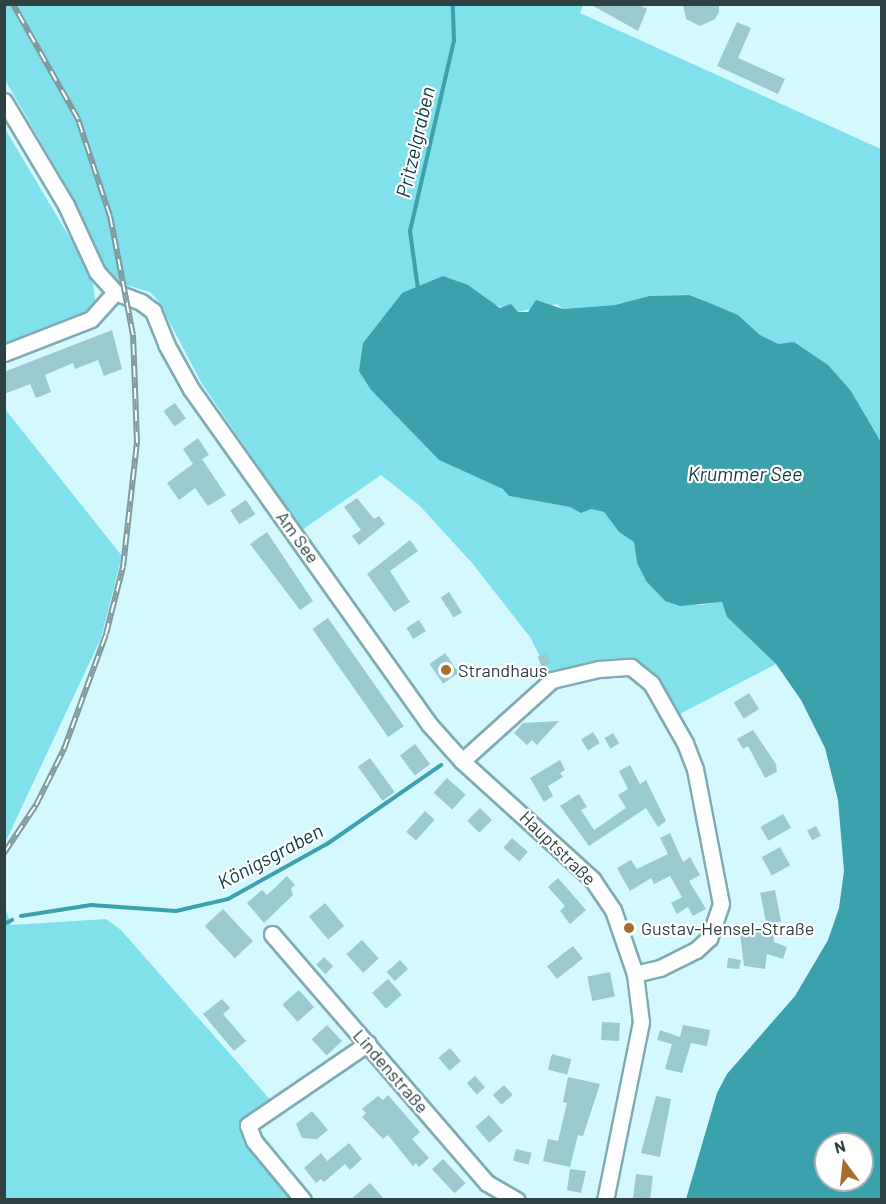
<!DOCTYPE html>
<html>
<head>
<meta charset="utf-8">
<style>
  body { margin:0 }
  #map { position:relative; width:886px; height:1204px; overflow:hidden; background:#d3f8fe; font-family:Barlow,sans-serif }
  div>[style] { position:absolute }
  .green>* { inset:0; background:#80e1ed }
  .water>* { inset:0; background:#3ba1ad }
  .stream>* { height:4px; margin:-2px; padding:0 2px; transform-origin:2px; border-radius:2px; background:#3ba1ad }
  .building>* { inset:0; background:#9bc9d0; transform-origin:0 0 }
  .roads { filter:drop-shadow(2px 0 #7eacb2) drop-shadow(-2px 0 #7eacb2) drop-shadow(0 2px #7eacb2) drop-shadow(0 -2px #7eacb2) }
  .minor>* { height:15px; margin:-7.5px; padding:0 7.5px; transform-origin:7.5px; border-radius:7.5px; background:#fff }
  .rail>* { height:6px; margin-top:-3px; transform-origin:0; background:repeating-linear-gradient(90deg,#fff 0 11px,#7f9b9f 0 22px); box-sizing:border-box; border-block:2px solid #7f9b9f }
  .dots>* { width:16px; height:16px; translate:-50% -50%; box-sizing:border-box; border:3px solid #fff; border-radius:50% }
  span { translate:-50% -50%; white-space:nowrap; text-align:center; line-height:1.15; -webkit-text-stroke:4.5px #fff; paint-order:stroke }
  .street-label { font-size:18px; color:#2e4143 }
  .poi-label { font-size:18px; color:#2e4143 }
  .left { translate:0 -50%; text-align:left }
  .water-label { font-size:20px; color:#124046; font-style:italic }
  .frame { position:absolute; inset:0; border:6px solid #2e4143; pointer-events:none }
  .north { position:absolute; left:814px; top:1132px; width:60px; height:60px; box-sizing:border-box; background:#fff; border:2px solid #abb3b4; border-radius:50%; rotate:345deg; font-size:16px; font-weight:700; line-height:24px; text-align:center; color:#2e4143 }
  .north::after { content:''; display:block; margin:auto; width:21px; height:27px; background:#a76d2c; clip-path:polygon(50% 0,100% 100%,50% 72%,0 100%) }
</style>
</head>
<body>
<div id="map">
  <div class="green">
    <i style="clip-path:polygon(4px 5px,583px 5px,580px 13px,881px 149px,881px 442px,851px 391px,760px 335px,738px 315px,689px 295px,649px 296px,615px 305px,563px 309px,557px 304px,517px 312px,490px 303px,468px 285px,402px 293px,363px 343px,371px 390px,439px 460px,504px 489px,509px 496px,570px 507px,581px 512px,591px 509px,604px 512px,619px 532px,634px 542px,637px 563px,646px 581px,665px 601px,700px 605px,722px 602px,727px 617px,776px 664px,672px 718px,640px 671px,552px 680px,530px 637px,472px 563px,420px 506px,381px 475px,302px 530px,202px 384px,159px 302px,150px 292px,119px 283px,109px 276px,70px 192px,5px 80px)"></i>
    <i style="clip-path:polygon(4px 127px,92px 275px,95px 299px,99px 302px,77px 321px,4px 348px)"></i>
    <i style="clip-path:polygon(5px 409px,122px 556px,101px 638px,5px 843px)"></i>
    <i style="clip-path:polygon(4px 904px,11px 925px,106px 919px,121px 930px,274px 1104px,242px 1125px,303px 1199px,5px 1199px)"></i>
  </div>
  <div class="water">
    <i style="clip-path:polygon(evenodd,443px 276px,468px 285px,500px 308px,511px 304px,518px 312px,528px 312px,536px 300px,563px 309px,615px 305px,649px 296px,689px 295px,712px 304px,738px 315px,760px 335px,778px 344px,794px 342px,828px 365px,851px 391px,881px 442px,881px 1199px,686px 1199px,717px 1093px,727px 1074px,795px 996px,828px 940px,839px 908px,844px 871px,838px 800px,825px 748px,801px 700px,776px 664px,727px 617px,722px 602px,680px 606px,665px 601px,646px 581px,637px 563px,634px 542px,619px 532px,604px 512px,591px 509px,581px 513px,570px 507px,509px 496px,503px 489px,439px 460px,371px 390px,359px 371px,363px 343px,402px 293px,443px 276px,826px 1144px,862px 1144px,862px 1180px,826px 1180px,826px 1144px)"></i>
  </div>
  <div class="stream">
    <i style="left:418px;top:289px;width:59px;rotate:-97.9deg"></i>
    <i style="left:410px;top:231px;width:195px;rotate:-77deg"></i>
    <i style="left:454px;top:41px;width:37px;rotate:-92deg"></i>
    <i style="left:21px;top:916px;width:71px;rotate:-8.9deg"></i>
    <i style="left:91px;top:905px;width:85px;rotate:4deg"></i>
    <i style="left:176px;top:911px;width:53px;rotate:-13deg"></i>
    <i style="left:228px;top:899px;width:113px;rotate:-29.1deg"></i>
    <i style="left:327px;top:844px;width:139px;rotate:-34.7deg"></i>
    <i style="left:4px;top:924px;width:9px;rotate:-27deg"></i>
  </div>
  <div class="building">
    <i style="clip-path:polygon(590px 4px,637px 4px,647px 9px,638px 31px)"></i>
    <i style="clip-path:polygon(683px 4px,719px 4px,719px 12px,715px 19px,700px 26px,686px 19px)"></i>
    <i style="clip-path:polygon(737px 22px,751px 28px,738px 58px,785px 79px,778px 94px,717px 66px)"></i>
    <i style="clip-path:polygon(112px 330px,122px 369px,104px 376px,98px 360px,75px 369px,73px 363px,45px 375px,51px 392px,36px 398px,30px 384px,4px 394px,4px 372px)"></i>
    <i style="left:175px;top:403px;width:19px;height:14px;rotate:55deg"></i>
    <i style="clip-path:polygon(198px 438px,209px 455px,202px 459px,226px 495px,208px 506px,195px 488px,179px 500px,167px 483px,193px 464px,183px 449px)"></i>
    <i style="clip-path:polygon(357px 498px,374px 519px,379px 516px,385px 524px,359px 545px,352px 536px,361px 530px,344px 507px)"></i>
    <i style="left:246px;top:500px;width:17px;height:19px;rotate:57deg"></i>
    <i style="clip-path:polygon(267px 532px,313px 601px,300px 610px,250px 544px)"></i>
    <i style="clip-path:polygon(410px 540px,418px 551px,390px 571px,410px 602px,394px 612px,367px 574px)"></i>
    <i style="left:449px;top:592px;width:24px;height:10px;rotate:57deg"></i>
    <i style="left:328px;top:618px;width:132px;height:19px;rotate:55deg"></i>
    <i style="left:419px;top:620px;width:13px;height:15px;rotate:58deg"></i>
    <i style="left:445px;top:653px;width:24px;height:19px;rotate:55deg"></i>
    <i style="left:547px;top:653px;width:11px;height:10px;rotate:68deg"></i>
    <i style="left:749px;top:693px;width:19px;height:18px;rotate:58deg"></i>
    <i style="clip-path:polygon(559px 721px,537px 745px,532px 740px,527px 745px,514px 733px,523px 723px)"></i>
    <i style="clip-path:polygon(753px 730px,776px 764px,777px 772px,765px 778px,748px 746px,743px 749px,737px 739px)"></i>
    <i style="left:593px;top:732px;width:13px;height:14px;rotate:58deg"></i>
    <i style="left:613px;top:733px;width:12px;height:10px;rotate:59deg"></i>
    <i style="left:415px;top:744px;width:25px;height:19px;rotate:53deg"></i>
    <i style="left:370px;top:758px;width:42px;height:15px;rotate:54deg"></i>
    <i style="clip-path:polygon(560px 760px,565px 770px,560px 773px,563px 777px,548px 786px,553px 796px,544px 802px,530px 778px)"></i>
    <i style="clip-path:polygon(630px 765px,640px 784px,646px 780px,666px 821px,658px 827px,646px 808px,589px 846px,560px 806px,579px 794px,587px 807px,581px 810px,594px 830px,626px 808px,618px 795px,628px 789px,619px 771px)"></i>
    <i style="left:447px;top:778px;width:25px;height:20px;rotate:42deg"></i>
    <i style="left:480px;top:808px;width:17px;height:18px;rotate:45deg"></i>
    <i style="left:425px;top:811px;width:13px;height:28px;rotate:42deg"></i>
    <i style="left:783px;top:814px;width:16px;height:26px;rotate:60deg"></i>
    <i style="left:816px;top:826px;width:11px;height:10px;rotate:63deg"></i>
    <i style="clip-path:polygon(670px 833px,683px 862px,690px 857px,700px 875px,689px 881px,706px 909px,693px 916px,688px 907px,677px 914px,671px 903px,682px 897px,670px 876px,654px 884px,651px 878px,630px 891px,617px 868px,631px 860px,637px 869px,668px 854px,660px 838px)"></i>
    <i style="left:512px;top:838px;width:21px;height:13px;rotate:41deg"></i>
    <i style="left:780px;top:847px;width:21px;height:21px;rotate:61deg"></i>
    <i style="clip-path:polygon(287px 876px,295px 885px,291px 888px,293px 895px,264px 923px,247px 903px,262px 890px,267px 895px)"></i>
    <i style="clip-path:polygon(558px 878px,586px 910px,570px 924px,560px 911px,565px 906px,548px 887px)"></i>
    <i style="left:775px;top:890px;width:32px;height:15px;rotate:79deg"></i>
    <i style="left:325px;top:903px;width:30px;height:21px;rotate:50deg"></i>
    <i style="left:223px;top:909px;width:44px;height:25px;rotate:47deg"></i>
    <i style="clip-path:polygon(772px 924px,774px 942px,787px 947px,783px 959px,767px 954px,765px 969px,744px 966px,740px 933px)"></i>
    <i style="left:362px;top:940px;width:25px;height:21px;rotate:48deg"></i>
    <i style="left:573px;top:946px;width:16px;height:33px;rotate:52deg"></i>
    <i style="left:324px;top:957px;width:13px;height:11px;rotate:45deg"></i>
    <i style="clip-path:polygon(728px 958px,741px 960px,739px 969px,727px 968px)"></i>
    <i style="left:400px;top:960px;width:12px;height:18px;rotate:48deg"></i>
    <i style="left:610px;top:972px;width:25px;height:23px;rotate:79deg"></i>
    <i style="left:388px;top:979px;width:21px;height:21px;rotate:49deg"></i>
    <i style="left:299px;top:990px;width:23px;height:22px;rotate:49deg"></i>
    <i style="clip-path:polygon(222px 999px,230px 1008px,223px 1014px,246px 1041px,234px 1051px,203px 1014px)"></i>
    <i style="left:602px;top:1022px;width:18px;height:18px;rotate:3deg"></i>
    <i style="left:327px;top:1025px;width:22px;height:21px;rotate:47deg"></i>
    <i style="clip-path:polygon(683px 1025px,710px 1030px,707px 1046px,691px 1043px,682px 1073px,665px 1069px,672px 1044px,657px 1040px,660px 1030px,680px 1037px)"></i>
    <i style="left:450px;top:1048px;width:17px;height:15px;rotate:50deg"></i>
    <i style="left:552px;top:1054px;width:20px;height:16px;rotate:15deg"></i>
    <i style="left:475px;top:1076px;width:15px;height:11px;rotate:48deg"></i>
    <i style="clip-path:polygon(568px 1077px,600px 1084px,583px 1136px,578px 1135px,570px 1167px,543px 1161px,548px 1139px,558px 1141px,567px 1103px,563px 1102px)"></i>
    <i style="left:504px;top:1085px;width:13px;height:15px;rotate:48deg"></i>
    <i style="clip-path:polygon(388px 1095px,420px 1132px,412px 1139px,429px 1158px,419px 1167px,416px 1163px,413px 1166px,388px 1135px,383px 1139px,362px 1117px,366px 1113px,362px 1109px,378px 1096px,383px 1100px)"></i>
    <i style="clip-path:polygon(656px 1096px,671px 1099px,660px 1157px,641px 1153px)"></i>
    <i style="clip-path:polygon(312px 1111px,328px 1130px,317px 1139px,302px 1138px,296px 1124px)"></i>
    <i style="left:489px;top:1115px;width:21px;height:18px;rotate:49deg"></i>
    <i style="clip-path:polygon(349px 1143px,362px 1159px,350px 1170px,345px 1164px,324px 1182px,321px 1179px,316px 1183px,304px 1168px,321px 1153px,327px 1161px)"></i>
    <i style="left:516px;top:1149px;width:16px;height:12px;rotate:14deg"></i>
    <i style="left:443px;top:1159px;width:33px;height:15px;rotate:47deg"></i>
    <i style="clip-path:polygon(570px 1169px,586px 1171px,581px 1193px,567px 1190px)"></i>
    <i style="left:636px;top:1174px;width:17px;height:26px;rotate:7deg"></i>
    <i style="clip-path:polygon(370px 1183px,385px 1200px,350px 1200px)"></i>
  </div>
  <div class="roads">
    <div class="minor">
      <i style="left:4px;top:101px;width:121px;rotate:59.2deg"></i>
      <i style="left:66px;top:205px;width:74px;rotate:65.2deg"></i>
      <i style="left:97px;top:272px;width:27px;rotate:48deg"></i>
      <i style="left:115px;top:292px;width:28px;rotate:21deg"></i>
      <i style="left:141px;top:302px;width:15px;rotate:37deg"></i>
      <i style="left:153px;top:311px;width:35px;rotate:68deg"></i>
      <i style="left:166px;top:344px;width:51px;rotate:60.9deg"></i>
      <i style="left:191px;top:389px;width:411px;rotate:54.6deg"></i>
      <i style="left:429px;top:724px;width:50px;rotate:48.3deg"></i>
      <i style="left:462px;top:761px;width:176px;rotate:42.2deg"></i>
      <i style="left:592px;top:879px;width:37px;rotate:56deg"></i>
      <i style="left:613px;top:910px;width:68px;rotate:71deg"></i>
      <i style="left:635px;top:974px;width:48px;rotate:82.9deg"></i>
      <i style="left:641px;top:1022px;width:182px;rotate:101.4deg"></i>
      <i style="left:4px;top:353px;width:93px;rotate:-21.3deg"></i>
      <i style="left:91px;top:319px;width:36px;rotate:-48deg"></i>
      <i style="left:462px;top:761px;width:121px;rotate:-42deg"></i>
      <i style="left:552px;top:680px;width:48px;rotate:-13.2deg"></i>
      <i style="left:599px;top:669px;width:32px;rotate:-4deg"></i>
      <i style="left:631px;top:667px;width:26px;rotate:39deg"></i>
      <i style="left:651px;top:683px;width:69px;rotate:60.5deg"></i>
      <i style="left:685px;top:743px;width:28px;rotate:69deg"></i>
      <i style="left:695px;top:769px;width:137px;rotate:79.1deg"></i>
      <i style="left:721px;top:904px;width:36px;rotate:109deg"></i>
      <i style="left:709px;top:938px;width:18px;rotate:137deg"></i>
      <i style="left:696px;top:950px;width:40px;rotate:153.4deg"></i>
      <i style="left:660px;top:968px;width:26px;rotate:167deg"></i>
      <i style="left:272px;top:934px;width:329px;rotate:49.2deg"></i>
      <i style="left:487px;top:1183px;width:34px;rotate:30deg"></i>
      <i style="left:303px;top:1200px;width:77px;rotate:-129.7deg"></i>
      <i style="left:254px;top:1141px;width:17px;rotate:-111deg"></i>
      <i style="left:248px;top:1125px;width:145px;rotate:-34.3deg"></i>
    </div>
  </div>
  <div class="rail">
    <i style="left:4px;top:853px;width:58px;rotate:-56.3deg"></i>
    <i style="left:36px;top:805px;width:63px;rotate:-63.4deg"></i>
    <i style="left:64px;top:749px;width:122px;rotate:-69.9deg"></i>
    <i style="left:106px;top:634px;width:69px;rotate:-75.8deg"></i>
    <i style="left:123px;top:567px;width:125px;rotate:-83.6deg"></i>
    <i style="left:137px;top:443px;width:108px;rotate:-92.1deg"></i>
    <i style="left:133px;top:335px;width:121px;rotate:-100.9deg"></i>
    <i style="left:110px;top:216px;width:102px;rotate:-108.3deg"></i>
    <i style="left:78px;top:119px;width:132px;rotate:-119.5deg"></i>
  </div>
  <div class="dots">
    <i style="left:446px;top:670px;background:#a76d2c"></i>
    <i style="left:629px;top:928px;background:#a76d2c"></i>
  </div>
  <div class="street-label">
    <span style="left:298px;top:537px;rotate:54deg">Am See</span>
    <span style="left:558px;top:848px;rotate:44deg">Hauptstraße</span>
    <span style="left:391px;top:1071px;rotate:49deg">Lindenstraße</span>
  </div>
  <div class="poi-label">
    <span class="left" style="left:458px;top:670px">Strandhaus</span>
    <span class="left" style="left:641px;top:928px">Gustav-Hensel-Straße</span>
  </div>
  <div class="water-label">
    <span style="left:415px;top:142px;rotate:-77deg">Pritzelgraben</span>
    <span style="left:745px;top:473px">Krummer See</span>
    <span style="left:270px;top:856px;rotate:-28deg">Königsgraben</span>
  </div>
  <div class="frame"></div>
  <div class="north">N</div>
</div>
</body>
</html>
